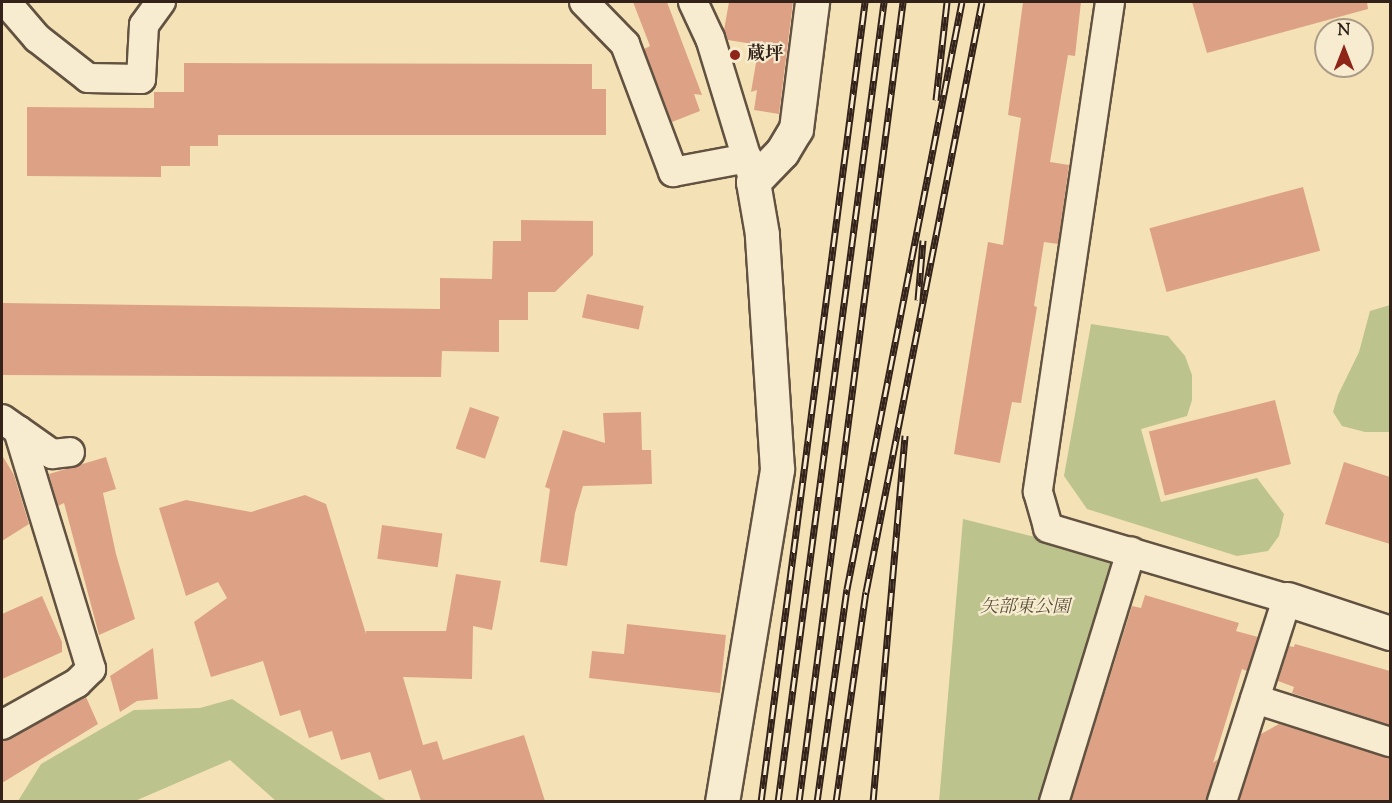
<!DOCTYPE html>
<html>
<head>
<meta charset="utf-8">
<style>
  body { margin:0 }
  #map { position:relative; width:1392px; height:803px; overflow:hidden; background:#f4e2b6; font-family:"Sorts Mill Goudy","Noto Serif JP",serif }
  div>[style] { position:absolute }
  .green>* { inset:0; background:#bcc38d }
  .building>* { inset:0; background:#dda285; transform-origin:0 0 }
  .roads { filter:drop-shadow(2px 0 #625241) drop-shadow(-2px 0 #625241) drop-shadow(0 2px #625241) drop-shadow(0 -2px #625241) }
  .minor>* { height:28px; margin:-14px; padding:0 14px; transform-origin:14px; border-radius:14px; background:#f8ecd0 }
  .tertiary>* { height:33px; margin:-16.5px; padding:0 16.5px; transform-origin:16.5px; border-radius:16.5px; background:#f8ecd0 }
  .rail>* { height:7px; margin-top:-3.5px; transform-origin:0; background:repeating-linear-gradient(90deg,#f8ecd0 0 14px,#32221a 0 28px); box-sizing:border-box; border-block:2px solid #32221a }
  .dots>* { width:16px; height:16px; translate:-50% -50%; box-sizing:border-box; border:3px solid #f8ecd0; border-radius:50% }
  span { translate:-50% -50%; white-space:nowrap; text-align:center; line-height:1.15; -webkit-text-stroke:4.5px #f8ecd0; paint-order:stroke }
  .poi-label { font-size:18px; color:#32221a; font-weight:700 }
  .left { translate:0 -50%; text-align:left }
  .park-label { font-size:18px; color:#5b523c; font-style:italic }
  .frame { position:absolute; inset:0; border:3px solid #32221a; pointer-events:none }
  .north { position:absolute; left:1314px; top:18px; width:60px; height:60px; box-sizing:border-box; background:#f8ecd0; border:2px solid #a99b87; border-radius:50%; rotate:0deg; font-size:16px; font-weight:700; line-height:24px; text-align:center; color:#32221a }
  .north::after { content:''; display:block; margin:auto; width:21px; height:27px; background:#8f2418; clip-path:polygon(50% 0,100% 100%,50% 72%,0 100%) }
</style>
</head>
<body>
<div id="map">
  <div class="green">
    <i style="clip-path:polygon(1390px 305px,1390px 432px,1365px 432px,1342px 426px,1333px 412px,1338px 395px,1359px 352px,1370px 311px)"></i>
    <i style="clip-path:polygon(1091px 324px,1168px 336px,1185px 356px,1192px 375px,1192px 400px,1187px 416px,1141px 429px,1161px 502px,1257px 478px,1284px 514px,1279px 536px,1268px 551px,1237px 556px,1087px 509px,1064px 476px)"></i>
    <i style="clip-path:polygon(963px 519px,1114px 557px,1038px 801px,939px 802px)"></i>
    <i style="clip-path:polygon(232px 699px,387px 801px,276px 801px,230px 760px,135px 801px,18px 801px,41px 764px,134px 710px,200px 708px)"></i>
  </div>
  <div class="building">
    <i style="clip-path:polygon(633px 2px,667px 2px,702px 95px,694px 94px,700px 111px,672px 122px,644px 49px,650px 46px)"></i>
    <i style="clip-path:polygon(729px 2px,793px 2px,779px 114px,754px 110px,757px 90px,751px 92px,759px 45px,728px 40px,724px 30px)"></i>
    <i style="clip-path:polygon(1023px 2px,1081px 2px,1075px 56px,1068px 55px,1050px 162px,1069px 165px,1058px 244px,1044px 242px,1034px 306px,1037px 307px,1021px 403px,1012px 402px,1000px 463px,954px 454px,988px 242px,1003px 245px,1021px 118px,1008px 115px)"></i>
    <i style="clip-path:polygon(1192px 2px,1367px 2px,1368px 9px,1207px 53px)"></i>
    <i style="clip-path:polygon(184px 63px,592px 64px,592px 89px,606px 89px,606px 135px,218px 135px,218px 146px,190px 146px,190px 166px,161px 166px,161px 177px,27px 176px,27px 107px,154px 108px,154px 92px,184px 92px)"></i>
    <i style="left:1303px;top:187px;width:66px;height:159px;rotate:75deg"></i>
    <i style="clip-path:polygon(521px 220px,593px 221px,593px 255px,555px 292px,528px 292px,528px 320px,499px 320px,499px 352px,442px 351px,441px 377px,2px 375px,2px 303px,440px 309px,440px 278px,492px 279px,493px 241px,521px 241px)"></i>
    <i style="left:587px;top:294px;width:58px;height:24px;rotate:12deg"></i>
    <i style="left:1275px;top:400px;width:66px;height:130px;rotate:76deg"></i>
    <i style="left:470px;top:407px;width:31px;height:44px;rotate:19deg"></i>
    <i style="clip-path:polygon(641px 412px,642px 450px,651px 450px,652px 484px,583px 486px,575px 513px,567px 566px,540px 562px,550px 489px,545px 487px,563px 430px,605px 443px,603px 413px)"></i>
    <i style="clip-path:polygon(2px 455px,14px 475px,29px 524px,2px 541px)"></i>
    <i style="clip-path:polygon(106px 457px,116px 489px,103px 493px,116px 554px,135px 619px,99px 635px,64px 503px,58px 506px,49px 474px)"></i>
    <i style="clip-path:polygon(1344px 462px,1390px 477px,1390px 544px,1325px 524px)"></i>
    <i style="clip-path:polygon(305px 495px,326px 504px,366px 634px,366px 631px,446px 631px,456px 574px,501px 581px,492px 630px,473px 626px,472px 679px,403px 677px,423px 745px,437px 741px,443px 760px,524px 735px,545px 801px,421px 801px,411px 770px,379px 780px,370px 752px,341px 760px,332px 731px,309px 738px,300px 710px,280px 716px,263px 661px,211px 677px,194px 622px,227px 598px,218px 582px,186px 596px,159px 508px,186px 500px,251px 512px)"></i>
    <i style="left:382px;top:525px;width:61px;height:34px;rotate:8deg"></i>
    <i style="clip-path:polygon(1145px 595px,1239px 623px,1236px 631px,1258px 637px,1247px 671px,1242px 669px,1213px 763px,1218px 759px,1206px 801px,1071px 801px,1132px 606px,1141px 608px)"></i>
    <i style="clip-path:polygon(42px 596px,62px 642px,62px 652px,2px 679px,2px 614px)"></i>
    <i style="clip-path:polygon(627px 624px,726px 635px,720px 693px,589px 678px,592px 651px,624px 654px)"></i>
    <i style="clip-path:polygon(1295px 644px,1390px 671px,1390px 725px,1292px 693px,1294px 687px,1278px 681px,1289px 646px,1294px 647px)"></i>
    <i style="clip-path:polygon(153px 648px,158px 699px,137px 701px,120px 712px,110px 676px)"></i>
    <i style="clip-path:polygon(86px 697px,98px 724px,2px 783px,2px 741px,10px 739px)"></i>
    <i style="clip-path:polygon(1279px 724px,1390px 758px,1390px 801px,1239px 801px,1261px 734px)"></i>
  </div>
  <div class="roads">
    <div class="minor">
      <i style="left:6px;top:2px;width:48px;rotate:49.3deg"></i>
      <i style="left:37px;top:38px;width:65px;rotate:38.1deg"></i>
      <i style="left:88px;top:78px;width:53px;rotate:1.1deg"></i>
      <i style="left:141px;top:79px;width:54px;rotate:-86.8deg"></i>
      <i style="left:144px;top:25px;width:29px;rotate:-54deg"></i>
      <i style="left:584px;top:2px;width:59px;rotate:45.7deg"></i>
      <i style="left:625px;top:44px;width:137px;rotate:69.4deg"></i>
      <i style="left:673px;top:172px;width:76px;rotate:-10.6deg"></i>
      <i style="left:693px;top:2px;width:40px;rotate:65deg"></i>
      <i style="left:710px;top:38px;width:143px;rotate:73deg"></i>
      <i style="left:1110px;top:2px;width:495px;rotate:98.4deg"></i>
      <i style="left:1038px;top:492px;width:37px;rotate:74deg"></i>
      <i style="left:1048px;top:528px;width:249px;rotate:16.5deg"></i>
      <i style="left:1287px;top:599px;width:213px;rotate:107.8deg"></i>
      <i style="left:2px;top:419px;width:19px;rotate:35deg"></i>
      <i style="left:18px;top:430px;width:250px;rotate:73deg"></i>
      <i style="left:91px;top:669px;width:20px;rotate:135deg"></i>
      <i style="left:77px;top:683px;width:86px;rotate:150.8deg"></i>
      <i style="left:18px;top:430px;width:42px;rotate:35.2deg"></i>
      <i style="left:52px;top:454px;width:18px;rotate:-6deg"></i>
      <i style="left:1255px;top:699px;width:142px;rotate:17.7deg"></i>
      <i style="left:1054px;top:802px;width:262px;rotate:-72.9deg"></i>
    </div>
    <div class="tertiary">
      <i style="left:1287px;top:599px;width:108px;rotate:18.3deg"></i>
      <i style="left:722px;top:802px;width:338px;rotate:-80.6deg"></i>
      <i style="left:777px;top:469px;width:235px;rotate:-93.7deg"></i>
      <i style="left:762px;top:234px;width:53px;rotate:-99.8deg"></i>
      <i style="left:753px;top:182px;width:42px;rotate:-46deg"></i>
      <i style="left:782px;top:152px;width:27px;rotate:-59deg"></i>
      <i style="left:796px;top:129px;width:128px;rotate:-82.8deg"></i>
    </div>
  </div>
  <div class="rail">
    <i style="left:936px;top:100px;width:99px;rotate:-83.6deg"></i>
    <i style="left:918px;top:300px;width:60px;rotate:-85.2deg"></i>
    <i style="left:761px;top:802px;width:807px;rotate:-82.59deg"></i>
    <i style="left:778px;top:802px;width:807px;rotate:-82.45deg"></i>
    <i style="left:799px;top:802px;width:807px;rotate:-82.59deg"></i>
    <i style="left:817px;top:802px;width:215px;rotate:-82deg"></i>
    <i style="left:847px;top:589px;width:598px;rotate:-78.92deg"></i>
    <i style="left:836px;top:802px;width:212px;rotate:-81.9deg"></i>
    <i style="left:866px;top:592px;width:601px;rotate:-78.88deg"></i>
    <i style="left:873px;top:802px;width:368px;rotate:-85deg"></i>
  </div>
  <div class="dots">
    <i style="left:735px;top:55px;background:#8f2418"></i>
  </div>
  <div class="poi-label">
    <span class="left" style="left:747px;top:55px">蔵坪</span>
  </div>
  <div class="park-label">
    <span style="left:1025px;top:608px">矢部東公園</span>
  </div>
  <div class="frame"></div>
  <div class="north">N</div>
</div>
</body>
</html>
